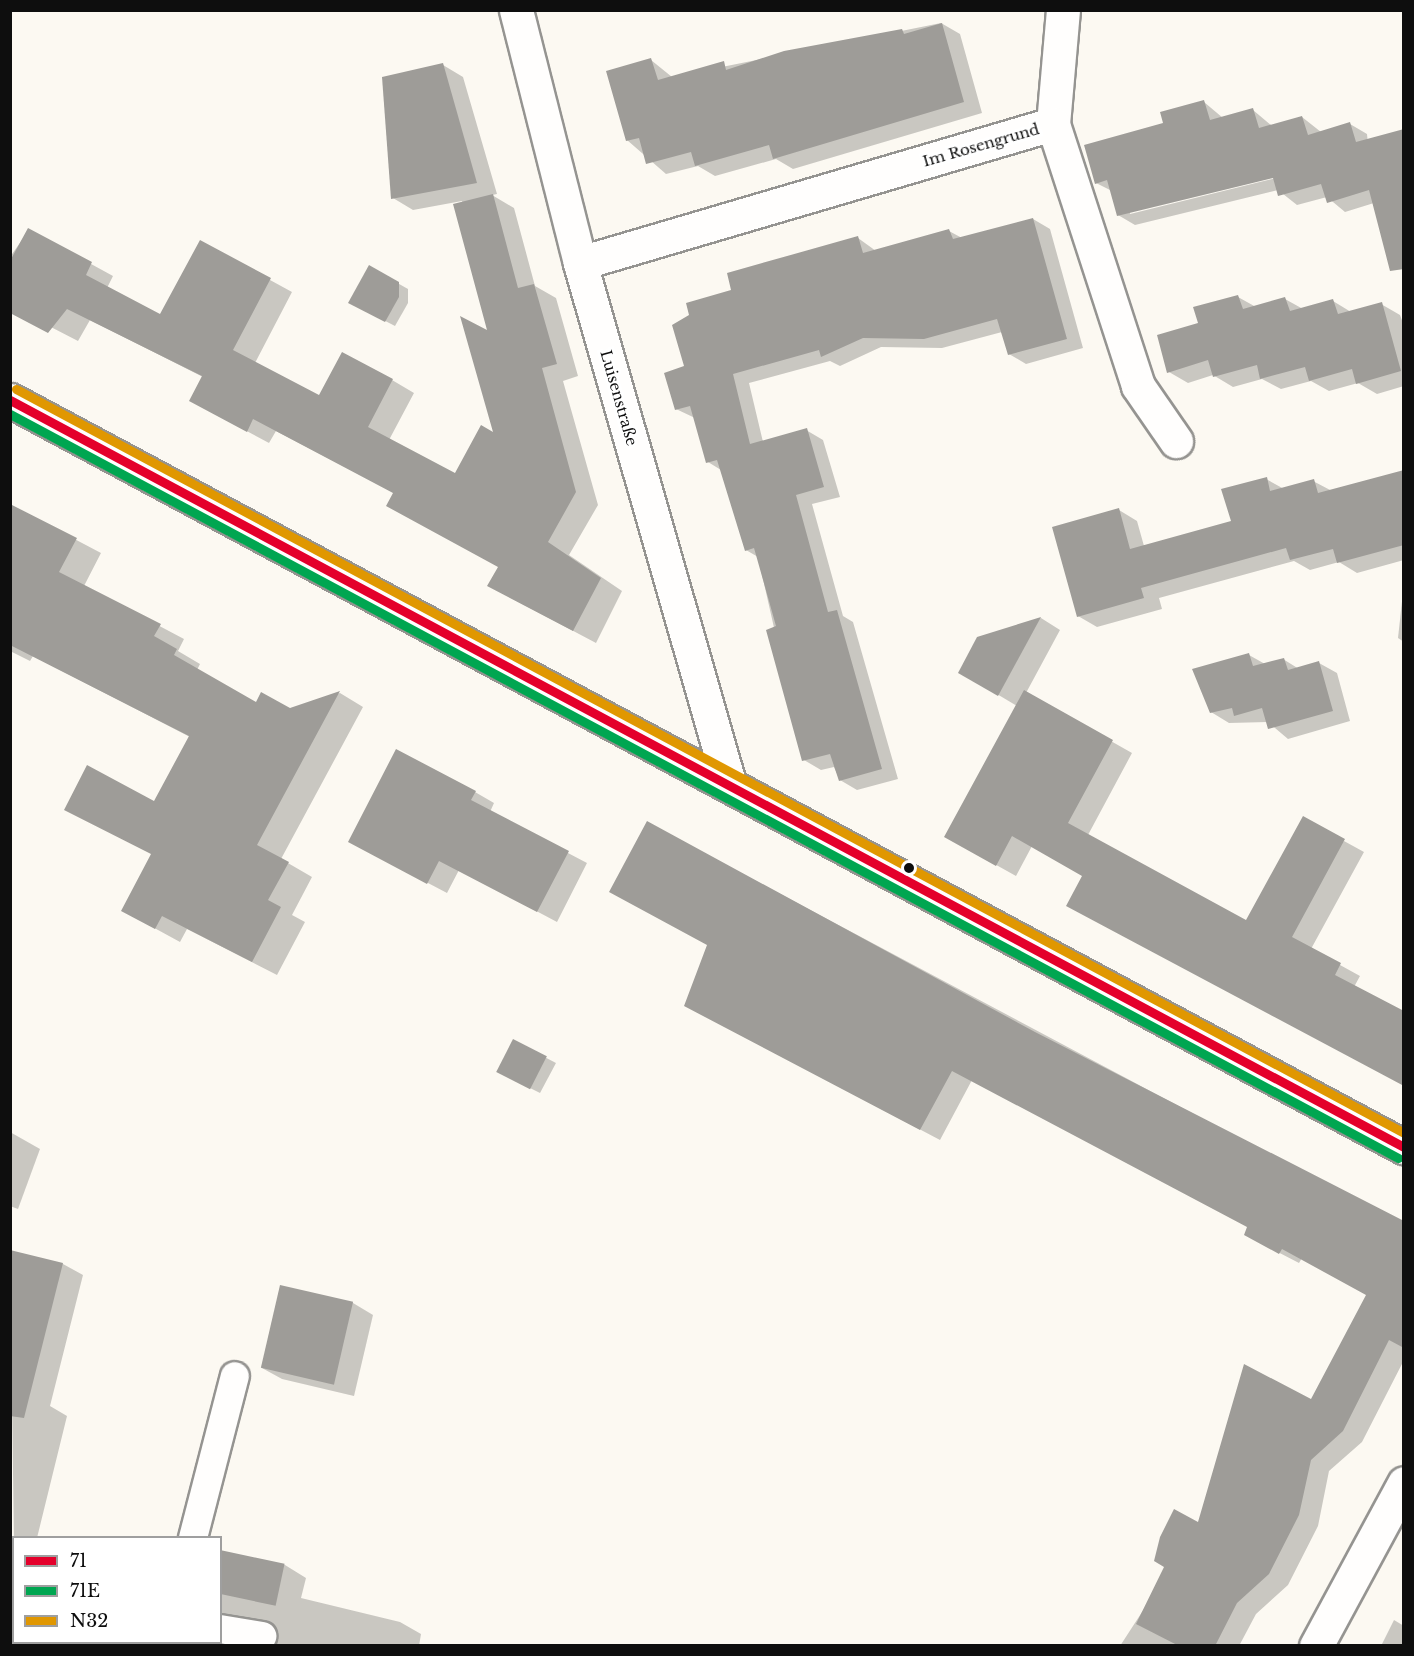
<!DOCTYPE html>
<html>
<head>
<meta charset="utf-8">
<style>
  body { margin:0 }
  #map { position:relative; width:1414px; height:1656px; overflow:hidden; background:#fcf9f2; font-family:"Libre Baskerville",serif }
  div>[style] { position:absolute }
  .shadow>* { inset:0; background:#0003 }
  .building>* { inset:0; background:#9e9c98; transform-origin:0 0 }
  .roads { filter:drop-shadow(2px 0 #959491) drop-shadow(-2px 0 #959491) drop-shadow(0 2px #959491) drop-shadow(0 -2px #959491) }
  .lane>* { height:28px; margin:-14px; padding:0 14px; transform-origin:14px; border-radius:14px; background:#fffefd }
  .street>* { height:33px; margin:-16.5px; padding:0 16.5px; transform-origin:16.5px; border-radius:16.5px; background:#fffefd }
  .bus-1>* { height:9px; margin:-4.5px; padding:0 4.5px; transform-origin:4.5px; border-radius:4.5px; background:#e4002b }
  .bus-2>* { height:9px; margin:-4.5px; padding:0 4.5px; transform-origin:4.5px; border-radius:4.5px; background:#00a651 }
  .bus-3>* { height:9px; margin:-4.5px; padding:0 4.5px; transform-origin:4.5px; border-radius:4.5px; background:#e09701 }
  .dots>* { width:16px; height:16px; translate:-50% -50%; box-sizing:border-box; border:3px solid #fff; border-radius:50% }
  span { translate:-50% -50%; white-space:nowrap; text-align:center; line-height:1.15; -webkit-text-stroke:6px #fff; paint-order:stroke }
  .street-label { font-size:15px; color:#0e0e0e }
  .frame { position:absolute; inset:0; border:12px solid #0e0e0e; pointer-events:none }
  .legend { position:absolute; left:12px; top:1536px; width:210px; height:108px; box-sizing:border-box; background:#fff; border:2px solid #9f9f9f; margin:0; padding:8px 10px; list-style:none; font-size:18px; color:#0e0e0e }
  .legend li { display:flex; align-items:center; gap:12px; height:30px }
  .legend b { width:30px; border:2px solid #9f9f9f }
</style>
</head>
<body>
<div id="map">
  <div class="shadow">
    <i style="clip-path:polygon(941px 23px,960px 34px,982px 113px,793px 169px,776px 159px,715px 176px,698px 166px,666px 174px,627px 140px,651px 60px,672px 77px)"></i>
    <i style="clip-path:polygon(443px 65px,463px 77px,497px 194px,492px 195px,514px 208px,535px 286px,556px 298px,578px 376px,563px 381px,598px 505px,569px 555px,622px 591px,596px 643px,511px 598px,499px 567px,395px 493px,276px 431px,269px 443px,213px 413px,203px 377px,90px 320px,78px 341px,10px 306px,10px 257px,29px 230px,113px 276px,107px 288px,161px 316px,200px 242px,292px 292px,255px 363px,320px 397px,342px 354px,392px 380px,414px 393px,389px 440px,456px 475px,496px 435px,489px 333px,462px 201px,413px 210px,393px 198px)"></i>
    <i style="clip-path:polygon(evenodd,1204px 102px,1223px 118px,1253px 110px,1272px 126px,1302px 117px,1321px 132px,1350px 124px,1367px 134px,1374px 203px,1345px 212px,1327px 197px,1297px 205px,1278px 190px,1135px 225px,1118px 215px,1112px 191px,1096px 183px,1165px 124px,1204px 102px,1280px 174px,1280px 177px,1130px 214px,1130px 211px,1280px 174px)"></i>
    <i style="clip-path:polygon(1033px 219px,1050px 229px,1083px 348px,1026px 364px,1009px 354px,1002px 332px,942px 348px,881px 347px,840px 366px,830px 361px,749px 383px,763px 442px,806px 430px,823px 440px,840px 497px,812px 504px,843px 616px,853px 622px,898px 779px,857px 790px,840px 780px,834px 767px,821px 770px,804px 760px,758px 557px,746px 550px,721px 470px,708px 462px,695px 418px,676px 409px,686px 367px,733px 291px,858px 238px,876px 251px,949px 231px,962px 238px)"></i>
    <i style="clip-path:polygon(369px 267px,408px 289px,408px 303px,395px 326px,360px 308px)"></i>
    <i style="clip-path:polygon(1238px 297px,1256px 307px,1285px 299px,1303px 309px,1333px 301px,1351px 312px,1381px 304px,1400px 315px,1404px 326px,1404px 386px,1377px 394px,1358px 383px,1329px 391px,1311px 381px,1281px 389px,1262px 379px,1233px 387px,1213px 375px,1188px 383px,1169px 372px,1200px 324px)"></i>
    <i style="clip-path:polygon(1404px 472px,1404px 560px,1357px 573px,1339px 562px,1310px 570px,1294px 561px,1159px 598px,1162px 609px,1097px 627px,1078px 616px,1119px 510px,1137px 521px,1144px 546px,1233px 522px,1266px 479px,1284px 489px,1313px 481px,1332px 491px)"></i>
    <i style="clip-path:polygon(10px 505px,101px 553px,84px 586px,184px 639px,178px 651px,200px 664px,197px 670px,257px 704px,290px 709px,340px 693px,363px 707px,281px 859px,312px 877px,292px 915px,305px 922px,277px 975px,187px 929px,180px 942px,147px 924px,155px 803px,190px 737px,33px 656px,30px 661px,10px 651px)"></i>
    <i style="clip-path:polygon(1404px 583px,1404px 642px,1398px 638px)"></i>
    <i style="clip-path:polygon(1041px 618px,1060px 630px,1026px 693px,1132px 753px,1088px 835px,1247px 922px,1344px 841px,1364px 852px,1311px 949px,1360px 976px,1354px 987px,1084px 876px,1032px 846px,1016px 876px,946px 837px,1017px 706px,960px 672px,978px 638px)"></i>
    <i style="clip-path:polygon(1249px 655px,1265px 664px,1283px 659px,1299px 669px,1319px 663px,1337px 673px,1350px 721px,1288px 739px,1268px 722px,1229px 723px,1211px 712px)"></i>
    <i style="clip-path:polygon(475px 792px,494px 803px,490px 812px,587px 863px,557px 922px,459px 870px,447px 893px,369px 852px)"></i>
    <i style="clip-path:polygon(647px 823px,1404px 1226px,1404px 1360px,1362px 1442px,1329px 1471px,1318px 1526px,1288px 1585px,1256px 1614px,1239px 1646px,1120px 1646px,1199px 1524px,1312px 1401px,1368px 1295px,1302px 1258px,1299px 1263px,1264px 1245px,1249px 1227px,972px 1080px,940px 1140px,705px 1016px,709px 945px)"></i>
    <i style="clip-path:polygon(514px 1041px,556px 1063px,540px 1093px,508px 1077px)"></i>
    <i style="clip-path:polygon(10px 1132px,40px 1149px,18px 1209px,10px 1206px)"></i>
    <i style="clip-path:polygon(10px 1251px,63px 1264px,83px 1275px,50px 1406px,67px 1416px,37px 1538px,14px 1538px,14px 1546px)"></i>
    <i style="clip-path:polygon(281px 1287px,353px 1303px,373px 1315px,354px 1396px,282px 1379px,262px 1368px)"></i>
    <i style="clip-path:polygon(220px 1551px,285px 1565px,306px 1578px,301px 1598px,400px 1622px,421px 1634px,419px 1646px,275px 1646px,277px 1632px,237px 1625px,228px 1631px,225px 1646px,189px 1646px,220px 1642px)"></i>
    <i style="clip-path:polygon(1394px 1620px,1404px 1626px,1404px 1646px,1381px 1646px)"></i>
    <i style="clip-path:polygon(10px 1635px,14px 1642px,56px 1646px,10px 1646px)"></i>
  </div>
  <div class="building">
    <i style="clip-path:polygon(942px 23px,964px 102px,773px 159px,769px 145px,695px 166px,691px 152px,646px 164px,639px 138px,626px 141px,606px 71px,651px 58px,658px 80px,724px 61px,726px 70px,784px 51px,902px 29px,904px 34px)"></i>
    <i style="clip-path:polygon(443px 63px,477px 183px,391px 199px,382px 77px)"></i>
    <i style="clip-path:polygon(1204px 100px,1210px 120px,1253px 108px,1259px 128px,1302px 116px,1308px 135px,1350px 122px,1356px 142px,1404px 129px,1404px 269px,1390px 271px,1369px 190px,1327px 203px,1321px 184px,1278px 196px,1273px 178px,1117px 216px,1107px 180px,1095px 184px,1084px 145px,1163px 123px,1160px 112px)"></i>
    <i style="clip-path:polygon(493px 194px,518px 288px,534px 284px,557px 364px,542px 368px,576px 492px,548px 542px,601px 578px,573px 631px,487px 586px,498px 567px,386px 506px,393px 493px,253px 419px,247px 432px,189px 401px,202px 376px,67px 309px,48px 333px,10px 313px,10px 261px,28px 228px,92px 262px,86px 275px,160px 314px,200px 240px,271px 278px,233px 350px,319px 395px,342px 352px,393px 379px,368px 427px,455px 473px,481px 425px,493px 432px,460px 316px,487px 330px,453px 204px)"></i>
    <i style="clip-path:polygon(1033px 218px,1067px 339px,1008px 355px,997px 319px,924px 339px,863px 338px,821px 357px,819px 350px,733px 374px,750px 444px,807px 428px,824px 487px,796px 495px,828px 612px,837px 610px,882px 769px,839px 781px,830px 754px,802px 761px,766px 630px,776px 626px,754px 548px,745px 551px,717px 460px,706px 463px,690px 406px,675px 410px,664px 373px,684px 366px,672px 325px,689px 315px,686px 303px,731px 290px,727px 273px,858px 236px,863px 253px,949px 229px,953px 239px)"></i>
    <i style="clip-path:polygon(369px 265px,399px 282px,399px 297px,385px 322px,348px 303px)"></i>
    <i style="clip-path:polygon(1238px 295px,1243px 309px,1285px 297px,1290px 311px,1333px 299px,1338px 314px,1382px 302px,1401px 371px,1356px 384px,1352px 369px,1309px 381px,1305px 367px,1260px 379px,1257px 365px,1213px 377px,1208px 360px,1167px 373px,1157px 335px,1198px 323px,1193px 307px)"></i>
    <i style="clip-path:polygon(1404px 470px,1404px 545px,1337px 563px,1333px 549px,1290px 560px,1286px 548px,1141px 588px,1144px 598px,1077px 617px,1052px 527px,1119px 508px,1130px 549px,1231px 521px,1221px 489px,1267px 477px,1270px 491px,1314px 479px,1318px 493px)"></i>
    <i style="clip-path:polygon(10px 504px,77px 538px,59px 572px,161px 624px,154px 636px,177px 649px,174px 655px,256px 702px,261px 692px,290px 708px,340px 691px,257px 845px,289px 862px,268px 900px,281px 907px,252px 962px,162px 916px,155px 929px,121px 911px,151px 854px,64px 810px,87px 765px,154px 801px,189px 736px,10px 645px)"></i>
    <i style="clip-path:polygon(1041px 617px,998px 696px,958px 673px,977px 637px)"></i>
    <i style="clip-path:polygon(1249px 653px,1253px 666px,1284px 658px,1288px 670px,1319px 661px,1333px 711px,1268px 729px,1262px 708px,1234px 716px,1232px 708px,1210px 713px,1192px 669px)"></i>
    <i style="clip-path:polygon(1024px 690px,1113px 740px,1068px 823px,1246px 920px,1303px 816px,1345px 839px,1292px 937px,1341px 963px,1335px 975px,1404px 1011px,1404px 1086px,1066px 906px,1082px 876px,1012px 836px,996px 866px,944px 837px)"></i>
    <i style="clip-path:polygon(396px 749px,476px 791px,471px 800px,569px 851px,537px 912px,439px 861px,427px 884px,348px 842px)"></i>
    <i style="clip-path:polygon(647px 821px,1035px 1032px,1404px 1221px,1404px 1348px,1389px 1340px,1343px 1431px,1311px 1460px,1299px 1515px,1269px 1574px,1237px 1603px,1215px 1646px,1179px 1646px,1136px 1624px,1164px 1567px,1154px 1561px,1160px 1537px,1174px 1509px,1198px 1522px,1244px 1364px,1311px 1399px,1366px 1295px,1282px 1249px,1279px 1254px,1244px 1235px,1247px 1227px,952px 1071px,920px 1130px,684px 1006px,707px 945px,609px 892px)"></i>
    <i style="left:513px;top:1039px;width:38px;height:37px;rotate:27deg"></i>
    <i style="clip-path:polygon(10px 1250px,63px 1263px,24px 1418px,10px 1416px)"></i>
    <i style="left:280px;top:1285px;width:75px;height:85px;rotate:13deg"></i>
    <i style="left:220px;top:1550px;width:66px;height:43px;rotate:12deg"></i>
  </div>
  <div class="roads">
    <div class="lane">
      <i style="left:193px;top:1538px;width:167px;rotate:-75.5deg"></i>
      <i style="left:220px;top:1629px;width:43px;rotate:9.5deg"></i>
      <i style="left:170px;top:1646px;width:4px;rotate:-90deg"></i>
    </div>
    <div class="street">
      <i style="left:516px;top:10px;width:261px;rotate:75.8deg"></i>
      <i style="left:580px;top:263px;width:541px;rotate:74.01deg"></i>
      <i style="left:1053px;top:124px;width:114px;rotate:-85deg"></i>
      <i style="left:580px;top:263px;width:493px;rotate:-16.4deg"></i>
      <i style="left:1053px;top:124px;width:275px;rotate:72deg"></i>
      <i style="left:1138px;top:386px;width:67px;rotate:55.4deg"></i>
      <i style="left:10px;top:400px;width:1582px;rotate:28.19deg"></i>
      <i style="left:1316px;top:1646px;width:185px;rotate:-61.6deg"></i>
    </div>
  </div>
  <div class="bus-1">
    <i style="left:10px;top:400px;width:1582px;rotate:28.19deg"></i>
  </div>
  <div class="bus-2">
    <i style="left:10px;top:414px;width:1575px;rotate:28.19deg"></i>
  </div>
  <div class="bus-3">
    <i style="left:16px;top:389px;width:1575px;rotate:28.19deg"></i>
  </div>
  <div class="dots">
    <i style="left:909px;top:868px;background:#0e0e0e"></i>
  </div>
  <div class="street-label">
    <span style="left:981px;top:145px;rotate:-16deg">Im Rosengrund</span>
    <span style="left:619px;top:398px;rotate:74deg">Luisenstraße</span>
  </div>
  <div class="frame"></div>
  <ul class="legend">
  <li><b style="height:8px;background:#e4002b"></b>71</li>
  <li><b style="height:8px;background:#00a651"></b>71E</li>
  <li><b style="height:8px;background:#e09701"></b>N32</li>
  </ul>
</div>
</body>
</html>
